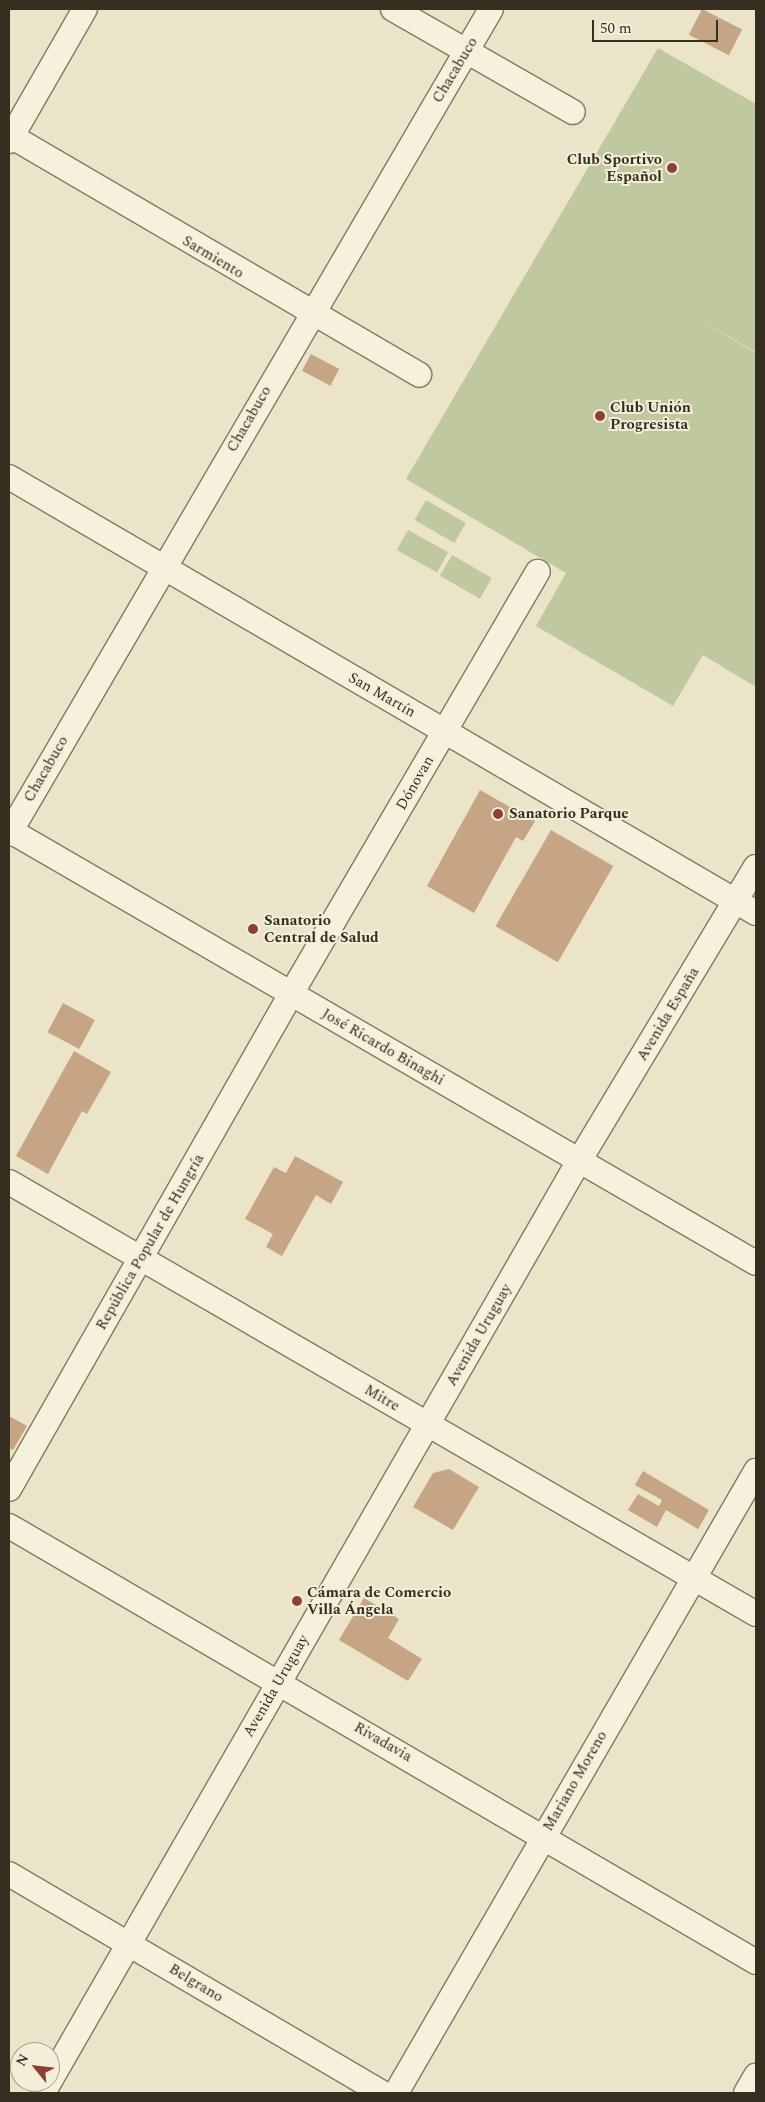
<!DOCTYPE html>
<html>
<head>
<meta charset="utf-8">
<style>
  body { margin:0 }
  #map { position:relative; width:765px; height:2102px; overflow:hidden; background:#ebe4c9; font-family:Spectral,serif }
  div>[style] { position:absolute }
  .green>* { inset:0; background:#bfc89e; transform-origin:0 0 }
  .building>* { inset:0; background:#c5a583; transform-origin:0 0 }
  .roads { filter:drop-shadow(1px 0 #857860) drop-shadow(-1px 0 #857860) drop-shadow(0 1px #857860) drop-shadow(0 -1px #857860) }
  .minor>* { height:24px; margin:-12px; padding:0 12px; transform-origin:12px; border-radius:12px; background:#f6f1dc }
  .dots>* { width:14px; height:14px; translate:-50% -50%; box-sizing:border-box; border:2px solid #f3eed8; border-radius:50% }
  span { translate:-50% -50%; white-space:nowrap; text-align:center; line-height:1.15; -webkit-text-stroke:4px #f3eed8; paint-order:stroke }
  .street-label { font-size:15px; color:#372e22 }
  .poi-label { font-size:15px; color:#372e22; font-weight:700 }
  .right { translate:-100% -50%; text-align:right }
  .left { translate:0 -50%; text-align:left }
  .frame { position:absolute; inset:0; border:10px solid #372e22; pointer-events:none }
  .north { position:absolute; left:10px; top:2042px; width:50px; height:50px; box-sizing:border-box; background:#f3eed8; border:1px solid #a8a18f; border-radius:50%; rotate:299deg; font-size:14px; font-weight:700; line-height:20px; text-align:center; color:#372e22 }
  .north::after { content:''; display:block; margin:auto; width:18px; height:22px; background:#8e3e36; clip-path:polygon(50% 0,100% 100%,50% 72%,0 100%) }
  .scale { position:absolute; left:592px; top:20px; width:126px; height:22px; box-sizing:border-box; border:2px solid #372e22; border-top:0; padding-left:6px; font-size:15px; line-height:18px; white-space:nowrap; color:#372e22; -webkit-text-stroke:4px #f3eed8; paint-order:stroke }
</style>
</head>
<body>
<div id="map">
  <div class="green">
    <i style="clip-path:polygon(658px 48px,756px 104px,756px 352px,686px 312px,756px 353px,756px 687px,703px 655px,673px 706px,536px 626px,566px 573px,406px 479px)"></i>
    <i style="left:426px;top:500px;width:46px;height:23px;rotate:30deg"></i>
    <i style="left:408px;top:530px;width:46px;height:23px;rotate:29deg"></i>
    <i style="left:452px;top:555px;width:46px;height:24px;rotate:30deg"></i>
  </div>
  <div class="building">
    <i style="left:702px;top:9px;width:45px;height:29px;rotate:27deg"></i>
    <i style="left:311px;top:354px;width:32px;height:19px;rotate:28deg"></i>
    <i style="clip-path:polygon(480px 790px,535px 821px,523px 841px,516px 837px,474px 913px,427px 886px)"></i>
    <i style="left:551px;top:830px;width:72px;height:111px;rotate:30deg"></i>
    <i style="left:63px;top:1003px;width:36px;height:33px;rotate:28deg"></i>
    <i style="clip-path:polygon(74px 1051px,111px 1072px,87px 1114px,82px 1111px,48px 1174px,16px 1156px)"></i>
    <i style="clip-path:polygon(295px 1156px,343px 1182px,331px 1204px,316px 1195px,282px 1256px,266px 1247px,273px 1234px,245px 1219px,274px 1167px,286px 1173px)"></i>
    <i style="clip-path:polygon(9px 1416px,27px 1426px,13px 1450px,9px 1448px)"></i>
    <i style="clip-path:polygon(449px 1469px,479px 1487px,453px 1530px,413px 1507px,433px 1473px)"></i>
    <i style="clip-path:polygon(643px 1471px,709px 1510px,698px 1529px,666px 1510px,657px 1527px,628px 1510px,638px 1494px,659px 1506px,662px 1500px,635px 1485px)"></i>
    <i style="clip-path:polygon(364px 1598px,399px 1619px,388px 1638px,422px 1659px,408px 1681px,339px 1640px)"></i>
  </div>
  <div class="roads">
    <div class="minor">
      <i style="left:393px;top:9px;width:207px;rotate:29.8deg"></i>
      <i style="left:9px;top:135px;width:475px;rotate:30.3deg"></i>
      <i style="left:9px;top:141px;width:152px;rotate:-60.1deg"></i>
      <i style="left:9px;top:477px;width:865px;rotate:30.27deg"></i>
      <i style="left:9px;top:830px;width:863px;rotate:30.1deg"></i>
      <i style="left:9px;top:834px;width:955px;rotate:-59.7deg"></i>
      <i style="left:9px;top:1182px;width:863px;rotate:30.04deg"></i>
      <i style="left:9px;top:1489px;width:570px;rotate:-60.33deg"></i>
      <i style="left:291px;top:994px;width:489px;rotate:-59.7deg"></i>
      <i style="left:9px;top:1526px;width:865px;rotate:30.27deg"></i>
      <i style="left:9px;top:1874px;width:433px;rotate:30.4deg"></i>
      <i style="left:43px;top:2093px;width:1075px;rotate:-60.1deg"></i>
      <i style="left:579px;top:1161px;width:343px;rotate:-59deg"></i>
      <i style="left:396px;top:2093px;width:719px;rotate:-59.94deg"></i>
      <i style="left:746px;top:2093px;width:20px;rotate:-60deg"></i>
    </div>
  </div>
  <div class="dots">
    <i style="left:672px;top:168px;background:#8e3e36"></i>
    <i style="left:600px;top:416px;background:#8e3e36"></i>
    <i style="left:498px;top:814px;background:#8e3e36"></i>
    <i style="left:253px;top:929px;background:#8e3e36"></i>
    <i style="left:297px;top:1601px;background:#8e3e36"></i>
  </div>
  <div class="street-label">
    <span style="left:455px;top:70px;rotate:-59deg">Chacabuco</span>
    <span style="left:213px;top:257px;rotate:31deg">Sarmiento</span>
    <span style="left:249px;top:419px;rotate:-60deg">Chacabuco</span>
    <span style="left:382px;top:695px;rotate:30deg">San Martín</span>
    <span style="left:46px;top:769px;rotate:-60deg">Chacabuco</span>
    <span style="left:415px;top:783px;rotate:-60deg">Dónovan</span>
    <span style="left:668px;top:1014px;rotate:-59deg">Avenida España</span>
    <span style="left:383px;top:1047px;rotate:30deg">José Ricardo Binaghi</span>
    <span style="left:150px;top:1242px;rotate:-60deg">República Popular de Hungría</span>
    <span style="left:479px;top:1335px;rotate:-60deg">Avenida Uruguay</span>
    <span style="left:382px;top:1398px;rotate:30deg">Mitre</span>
    <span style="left:276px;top:1686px;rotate:-60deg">Avenida Uruguay</span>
    <span style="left:383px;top:1742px;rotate:30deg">Rivadavia</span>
    <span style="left:575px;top:1781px;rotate:-60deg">Mariano Moreno</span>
    <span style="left:196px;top:1983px;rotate:31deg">Belgrano</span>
  </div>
  <div class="poi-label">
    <span class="right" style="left:662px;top:168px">Club Sportivo<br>Español</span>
    <span class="left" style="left:610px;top:416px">Club Unión<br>Progresista</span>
    <span class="left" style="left:509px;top:814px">Sanatorio Parque</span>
    <span class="left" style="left:264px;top:929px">Sanatorio<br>Central de Salud</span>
    <span class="left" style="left:307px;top:1601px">Cámara de Comercio<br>Villa Ángela</span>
  </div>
  <div class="frame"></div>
  <div class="north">N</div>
  <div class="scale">50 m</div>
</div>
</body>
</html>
